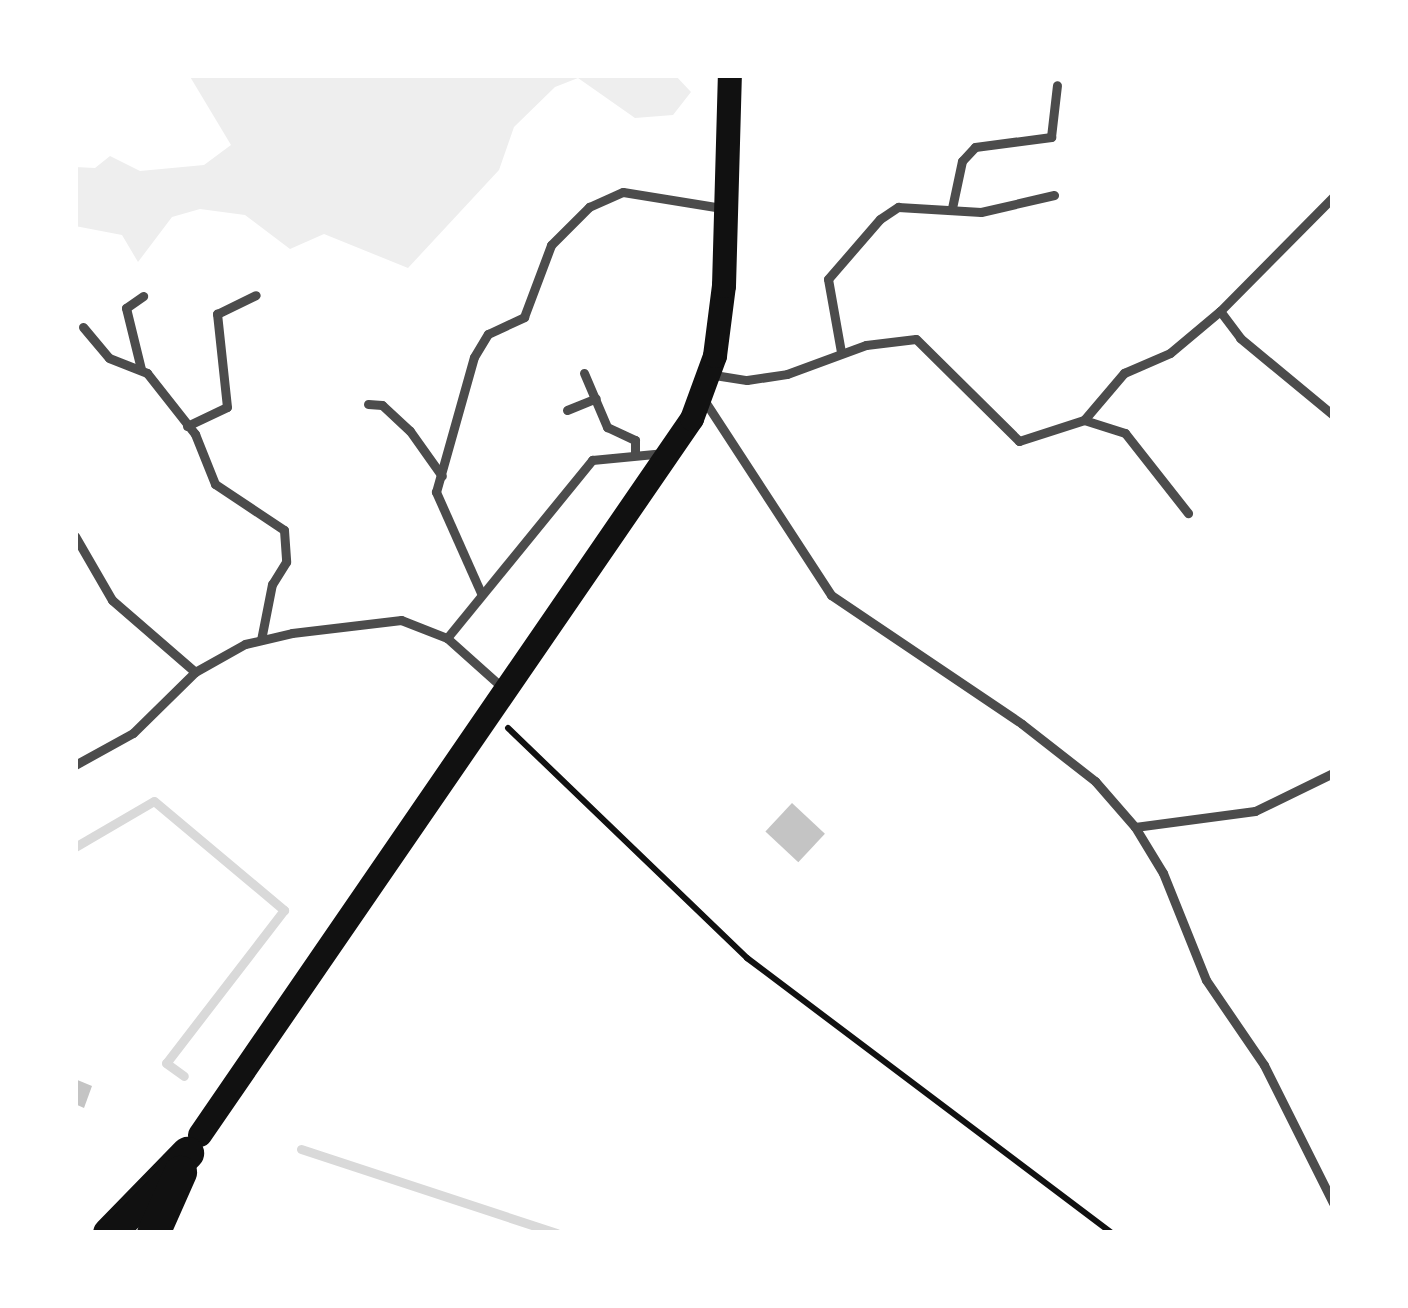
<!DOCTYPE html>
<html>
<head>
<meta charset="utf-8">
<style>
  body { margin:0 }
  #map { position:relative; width:1408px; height:1308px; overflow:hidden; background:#fff; font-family:Montserrat,sans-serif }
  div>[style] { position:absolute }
  .green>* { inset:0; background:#eee }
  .stream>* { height:9px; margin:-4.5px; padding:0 4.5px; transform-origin:4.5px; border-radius:4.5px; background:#d9d9d9 }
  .building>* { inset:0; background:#c4c4c4; transform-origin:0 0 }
  .path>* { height:6px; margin:-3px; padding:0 3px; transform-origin:3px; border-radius:3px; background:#111 }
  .service>* { height:9px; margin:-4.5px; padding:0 4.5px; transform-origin:4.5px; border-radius:4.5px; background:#4c4c4c }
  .secondary>* { height:24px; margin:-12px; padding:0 12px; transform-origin:12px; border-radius:12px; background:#111 }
  .trunk>* { height:33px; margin:-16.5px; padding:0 16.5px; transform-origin:16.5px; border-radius:16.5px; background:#111 }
  span { translate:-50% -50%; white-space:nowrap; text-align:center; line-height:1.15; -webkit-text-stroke:10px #fff; paint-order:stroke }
  .frame { position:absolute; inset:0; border:78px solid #fff; pointer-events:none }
</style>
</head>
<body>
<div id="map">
  <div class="green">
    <i style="clip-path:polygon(189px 75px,675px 75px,691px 92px,673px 115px,635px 118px,578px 78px,555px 87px,514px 127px,499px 170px,408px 268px,324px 234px,290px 249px,245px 215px,200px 209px,172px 217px,138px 262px,122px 235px,75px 226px,75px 167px,95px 168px,110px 156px,140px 171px,204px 165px,231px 145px)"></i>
  </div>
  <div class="stream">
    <i style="left:75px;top:847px;width:91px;rotate:-30.2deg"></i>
    <i style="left:154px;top:801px;width:170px;rotate:40deg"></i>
    <i style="left:284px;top:910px;width:193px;rotate:127.6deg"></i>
    <i style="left:166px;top:1063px;width:22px;rotate:36deg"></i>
    <i style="left:301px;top:1149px;width:269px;rotate:18.2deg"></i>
  </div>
  <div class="building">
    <i style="left:792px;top:803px;width:45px;height:39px;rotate:43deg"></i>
    <i style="clip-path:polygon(75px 1079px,92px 1086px,84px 1108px,75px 1104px)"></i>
  </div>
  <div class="path">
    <i style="left:508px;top:728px;width:332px;rotate:43.9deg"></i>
    <i style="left:747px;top:958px;width:457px;rotate:37deg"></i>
  </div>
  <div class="service">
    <i style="left:1333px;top:197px;width:161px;rotate:134.7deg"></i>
    <i style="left:1220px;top:311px;width:34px;rotate:53deg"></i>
    <i style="left:1240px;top:338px;width:121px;rotate:39.6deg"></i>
    <i style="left:952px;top:208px;width:48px;rotate:-78deg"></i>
    <i style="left:962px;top:161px;width:19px;rotate:-47deg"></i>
    <i style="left:975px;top:147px;width:77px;rotate:-7.5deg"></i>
    <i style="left:1051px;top:137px;width:52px;rotate:-83.4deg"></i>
    <i style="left:83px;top:327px;width:40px;rotate:50deg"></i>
    <i style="left:109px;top:358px;width:41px;rotate:21.5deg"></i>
    <i style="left:147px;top:373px;width:78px;rotate:51.8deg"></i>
    <i style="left:195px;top:434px;width:54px;rotate:68.2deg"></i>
    <i style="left:215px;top:484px;width:83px;rotate:33.7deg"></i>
    <i style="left:284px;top:530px;width:32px;rotate:86deg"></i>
    <i style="left:286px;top:562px;width:26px;rotate:122deg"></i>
    <i style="left:272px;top:584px;width:57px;rotate:101.1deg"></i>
    <i style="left:841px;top:352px;width:74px;rotate:-100.1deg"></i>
    <i style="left:828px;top:279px;width:79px;rotate:-49.1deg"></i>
    <i style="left:880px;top:219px;width:22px;rotate:-34deg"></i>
    <i style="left:898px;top:207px;width:83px;rotate:3.4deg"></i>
    <i style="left:981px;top:212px;width:75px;rotate:-13.1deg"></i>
    <i style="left:141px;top:369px;width:63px;rotate:-103.8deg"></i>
    <i style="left:126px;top:308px;width:21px;rotate:-35deg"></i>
    <i style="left:584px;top:373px;width:59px;rotate:66.9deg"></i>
    <i style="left:607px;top:427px;width:31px;rotate:25deg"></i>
    <i style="left:635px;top:440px;width:15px;rotate:90deg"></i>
    <i style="left:708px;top:374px;width:39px;rotate:9deg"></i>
    <i style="left:747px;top:380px;width:40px;rotate:-8.5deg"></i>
    <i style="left:787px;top:374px;width:84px;rotate:-20.2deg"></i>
    <i style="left:866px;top:345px;width:50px;rotate:-6.8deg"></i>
    <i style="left:916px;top:339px;width:145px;rotate:44.7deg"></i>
    <i style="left:1019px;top:441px;width:68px;rotate:-17.9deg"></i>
    <i style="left:1084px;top:420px;width:62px;rotate:-49.6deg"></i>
    <i style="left:1124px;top:373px;width:50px;rotate:-23.5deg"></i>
    <i style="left:1170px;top:353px;width:65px;rotate:-40deg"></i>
    <i style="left:704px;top:400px;width:233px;rotate:56.9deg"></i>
    <i style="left:831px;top:595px;width:230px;rotate:34deg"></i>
    <i style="left:1022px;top:724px;width:93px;rotate:38deg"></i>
    <i style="left:1095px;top:781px;width:61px;rotate:49deg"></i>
    <i style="left:1135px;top:827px;width:54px;rotate:58.7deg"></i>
    <i style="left:1163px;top:873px;width:115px;rotate:68.1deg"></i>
    <i style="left:1206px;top:980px;width:103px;rotate:55.7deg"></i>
    <i style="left:1264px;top:1065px;width:154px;rotate:63.4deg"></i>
    <i style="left:368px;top:404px;width:14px;rotate:4deg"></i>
    <i style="left:382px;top:405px;width:38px;rotate:43deg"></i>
    <i style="left:410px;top:431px;width:55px;rotate:54.6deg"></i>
    <i style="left:567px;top:410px;width:31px;rotate:-22deg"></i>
    <i style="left:1084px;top:420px;width:43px;rotate:17.6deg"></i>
    <i style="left:1125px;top:433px;width:102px;rotate:51.8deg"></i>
    <i style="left:187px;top:426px;width:44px;rotate:-25.4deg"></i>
    <i style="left:227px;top:407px;width:94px;rotate:-96.1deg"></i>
    <i style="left:217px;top:314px;width:43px;rotate:-26deg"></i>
    <i style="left:75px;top:536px;width:74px;rotate:60deg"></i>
    <i style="left:112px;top:600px;width:110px;rotate:40.9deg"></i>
    <i style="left:481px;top:593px;width:111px;rotate:-114deg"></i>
    <i style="left:436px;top:492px;width:140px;rotate:-74.3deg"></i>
    <i style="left:474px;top:357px;width:27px;rotate:-59deg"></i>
    <i style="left:488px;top:334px;width:40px;rotate:-25deg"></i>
    <i style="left:524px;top:317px;width:77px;rotate:-69.4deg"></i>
    <i style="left:551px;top:245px;width:54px;rotate:-45deg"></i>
    <i style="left:589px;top:207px;width:37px;rotate:-24deg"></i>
    <i style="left:623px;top:192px;width:100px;rotate:9.2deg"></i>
    <i style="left:447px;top:638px;width:230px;rotate:-50.8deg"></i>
    <i style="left:592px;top:460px;width:73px;rotate:-5.5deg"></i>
    <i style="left:75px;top:765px;width:66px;rotate:-28.9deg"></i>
    <i style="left:133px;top:733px;width:87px;rotate:-44.5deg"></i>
    <i style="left:195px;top:672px;width:57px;rotate:-29.2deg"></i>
    <i style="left:245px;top:644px;width:48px;rotate:-13.2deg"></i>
    <i style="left:292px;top:633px;width:110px;rotate:-6.8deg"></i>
    <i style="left:401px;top:620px;width:49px;rotate:21.4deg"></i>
    <i style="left:447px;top:638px;width:75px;rotate:41.8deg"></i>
    <i style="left:1135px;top:827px;width:121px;rotate:-7.6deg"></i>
    <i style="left:1255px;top:811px;width:87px;rotate:-26deg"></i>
  </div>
  <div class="secondary">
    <i style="left:200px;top:1135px;width:869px;rotate:-55.51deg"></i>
    <i style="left:692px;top:419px;width:67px;rotate:-69.9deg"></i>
    <i style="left:715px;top:356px;width:71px;rotate:-82.7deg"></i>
    <i style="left:724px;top:286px;width:211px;rotate:-88.4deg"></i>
  </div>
  <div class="trunk">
    <i style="left:109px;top:1233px;width:112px;rotate:-45.7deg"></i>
    <i style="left:153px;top:1233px;width:67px;rotate:-66.1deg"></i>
  </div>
  <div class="frame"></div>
</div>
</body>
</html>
